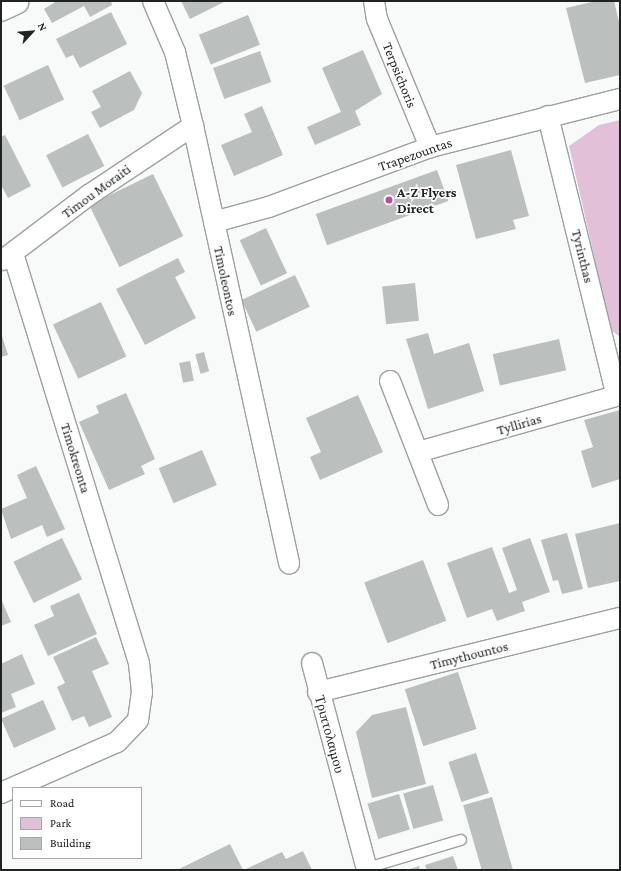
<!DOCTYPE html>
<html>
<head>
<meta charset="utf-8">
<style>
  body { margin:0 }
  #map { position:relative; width:621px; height:871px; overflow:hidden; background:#f7faf8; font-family:"Crimson Pro",serif }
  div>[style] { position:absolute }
  .green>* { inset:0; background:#e2c0d7 }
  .building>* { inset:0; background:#bbbfbd; transform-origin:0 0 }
  .roads { filter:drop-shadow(1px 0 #9da09f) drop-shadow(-1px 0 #9da09f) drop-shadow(0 1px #9da09f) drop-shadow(0 -1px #9da09f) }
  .lane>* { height:10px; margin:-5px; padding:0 5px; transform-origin:5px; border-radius:5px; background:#fff }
  .street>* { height:20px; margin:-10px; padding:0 10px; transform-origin:10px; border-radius:10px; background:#fff }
  .dots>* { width:11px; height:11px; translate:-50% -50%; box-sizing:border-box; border:2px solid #fff; border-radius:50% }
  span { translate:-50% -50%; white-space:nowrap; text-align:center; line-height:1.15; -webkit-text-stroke:3.5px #fff; paint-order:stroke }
  .street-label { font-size:14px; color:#212222 }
  .poi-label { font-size:14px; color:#212222; font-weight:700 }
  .left { translate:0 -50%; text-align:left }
  .frame { position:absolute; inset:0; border:2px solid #212222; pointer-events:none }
  .legend { position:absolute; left:12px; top:787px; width:130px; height:72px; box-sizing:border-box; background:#fff; border:1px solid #a6a7a7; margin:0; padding:5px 7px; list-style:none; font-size:12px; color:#212222 }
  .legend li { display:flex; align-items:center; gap:8px; height:20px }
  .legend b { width:20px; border:1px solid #a6a7a7 }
  .north { position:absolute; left:12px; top:12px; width:40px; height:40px; -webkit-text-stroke:3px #fff; paint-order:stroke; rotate:64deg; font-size:11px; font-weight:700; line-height:16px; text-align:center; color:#212222 }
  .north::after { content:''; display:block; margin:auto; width:14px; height:18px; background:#212222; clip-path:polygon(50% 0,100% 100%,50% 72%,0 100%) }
</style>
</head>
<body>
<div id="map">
  <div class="green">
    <i style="clip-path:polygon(620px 120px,620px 337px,611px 330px,569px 146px,599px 125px)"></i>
  </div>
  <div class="building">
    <i style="clip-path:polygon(57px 1px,111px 1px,112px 5px,90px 17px,84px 6px,52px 23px,44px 9px)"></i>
    <i style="clip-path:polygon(181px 1px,226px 1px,190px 19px)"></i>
    <i style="clip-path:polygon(596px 1px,614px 1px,620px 26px,620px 75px,585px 83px,566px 8px)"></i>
    <i style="clip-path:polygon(111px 12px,127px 44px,80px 68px,73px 55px,66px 58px,56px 39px)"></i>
    <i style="left:248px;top:15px;width:32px;height:53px;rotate:68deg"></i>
    <i style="clip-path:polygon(363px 50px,382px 94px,355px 111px,361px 125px,315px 145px,307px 127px,341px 112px,322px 68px)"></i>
    <i style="left:260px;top:51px;width:33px;height:50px;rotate:70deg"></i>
    <i style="left:48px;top:65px;width:38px;height:49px;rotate:65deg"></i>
    <i style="clip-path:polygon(130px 71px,142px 93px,134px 110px,100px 128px,91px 112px,101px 107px,92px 91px)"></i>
    <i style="clip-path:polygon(262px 106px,283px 155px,234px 176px,221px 145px,252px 132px,244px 114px)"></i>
    <i style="left:88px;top:134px;width:36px;height:47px;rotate:63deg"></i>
    <i style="clip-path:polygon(5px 135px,31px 186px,8px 198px,1px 185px,1px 137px)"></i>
    <i style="clip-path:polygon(511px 150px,529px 216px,513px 220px,516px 229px,476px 239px,456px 165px)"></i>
    <i style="left:437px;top:170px;width:33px;height:129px;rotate:70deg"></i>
    <i style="left:153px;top:174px;width:69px;height:71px;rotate:64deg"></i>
    <i style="left:266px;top:228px;width:50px;height:29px;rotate:65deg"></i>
    <i style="clip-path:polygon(178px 258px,185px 272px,175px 277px,196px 318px,145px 345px,116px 289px)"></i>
    <i style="left:295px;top:275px;width:35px;height:59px;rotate:65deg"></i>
    <i style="left:415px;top:283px;width:38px;height:33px;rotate:84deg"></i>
    <i style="left:101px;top:302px;width:60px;height:53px;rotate:65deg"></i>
    <i style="clip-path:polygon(1px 333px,8px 355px,1px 357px)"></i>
    <i style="clip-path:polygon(428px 333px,434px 354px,469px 343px,484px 391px,428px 409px,406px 339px)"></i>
    <i style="left:559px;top:339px;width:32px;height:68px;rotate:77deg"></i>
    <i style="left:204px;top:352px;width:20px;height:9px;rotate:75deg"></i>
    <i style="left:190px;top:361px;width:20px;height:11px;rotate:79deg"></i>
    <i style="clip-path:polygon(126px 393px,155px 459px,141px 466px,145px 474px,109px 490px,79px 422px,99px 413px,96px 406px)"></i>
    <i style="clip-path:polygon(358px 395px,383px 452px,320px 480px,310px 457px,321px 452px,306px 418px)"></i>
    <i style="clip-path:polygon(620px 410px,620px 479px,592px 488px,581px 451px,593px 447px,584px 420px)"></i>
    <i style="left:202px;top:450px;width:38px;height:47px;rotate:67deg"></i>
    <i style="clip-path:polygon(36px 466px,65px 529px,47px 537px,42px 525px,11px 539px,1px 509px,27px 498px,17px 475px)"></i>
    <i style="clip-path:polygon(620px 523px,620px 581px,588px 588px,575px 534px)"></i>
    <i style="clip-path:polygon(567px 533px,583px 589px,562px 594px,558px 580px,553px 581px,541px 540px)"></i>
    <i style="left:62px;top:538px;width:46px;height:54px;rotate:64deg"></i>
    <i style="clip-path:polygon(530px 538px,550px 592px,522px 602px,525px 611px,497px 621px,492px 609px,467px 618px,447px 563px,492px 547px,509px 593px,517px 590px,502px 548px)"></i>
    <i style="left:423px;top:560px;width:65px;height:63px;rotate:69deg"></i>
    <i style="clip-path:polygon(79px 593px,97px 634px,48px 656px,34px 625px,54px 616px,50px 606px)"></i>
    <i style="clip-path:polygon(1px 599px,11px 622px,1px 626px)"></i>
    <i style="clip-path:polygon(96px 637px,109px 664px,92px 671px,112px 717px,89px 727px,84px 716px,72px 721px,57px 687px,65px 683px,53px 657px)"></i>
    <i style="clip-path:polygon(22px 654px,35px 684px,11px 694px,16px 707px,1px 713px,1px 664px)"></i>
    <i style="left:458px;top:672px;width:60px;height:56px;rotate:72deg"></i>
    <i style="left:43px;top:700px;width:32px;height:46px;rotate:66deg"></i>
    <i style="clip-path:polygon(406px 707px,426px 784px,372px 798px,356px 732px,372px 715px)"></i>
    <i style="left:476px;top:753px;width:42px;height:29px;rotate:72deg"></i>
    <i style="left:433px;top:785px;width:37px;height:31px;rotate:74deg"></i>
    <i style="left:399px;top:794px;width:37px;height:33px;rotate:73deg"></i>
    <i style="left:492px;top:797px;width:76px;height:30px;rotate:74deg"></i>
    <i style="clip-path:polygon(230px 844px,243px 870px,180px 870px,179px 869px)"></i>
    <i style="clip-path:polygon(303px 851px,312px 870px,244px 870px,282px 852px,286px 859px)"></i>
    <i style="clip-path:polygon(453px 856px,458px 870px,427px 870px,425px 865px)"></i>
    <i style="clip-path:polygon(419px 866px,420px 870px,407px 870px)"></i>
  </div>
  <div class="roads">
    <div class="lane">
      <i style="left:367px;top:868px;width:98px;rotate:-16.6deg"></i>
    </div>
    <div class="street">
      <i style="left:153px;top:1px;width:56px;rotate:66.7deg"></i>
      <i style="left:175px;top:52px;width:76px;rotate:76.3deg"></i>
      <i style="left:193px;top:126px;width:448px;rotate:77.6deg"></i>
      <i style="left:374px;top:1px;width:18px;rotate:81deg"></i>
      <i style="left:377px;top:19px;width:139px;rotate:67.5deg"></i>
      <i style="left:1px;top:11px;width:19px;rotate:-25deg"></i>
      <i style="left:548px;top:116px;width:288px;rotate:76.2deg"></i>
      <i style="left:214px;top:222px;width:57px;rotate:-15.3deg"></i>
      <i style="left:269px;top:207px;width:172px;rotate:-20.4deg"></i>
      <i style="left:430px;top:147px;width:196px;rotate:-14.2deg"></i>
      <i style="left:3px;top:260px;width:108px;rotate:-37.1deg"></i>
      <i style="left:89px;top:195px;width:125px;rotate:-33.6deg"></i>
      <i style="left:390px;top:381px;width:133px;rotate:68.8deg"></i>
      <i style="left:418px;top:452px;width:210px;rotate:-15.8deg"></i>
      <i style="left:312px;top:663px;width:214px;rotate:75.1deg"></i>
      <i style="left:318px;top:692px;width:311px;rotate:-13.8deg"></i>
      <i style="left:1px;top:793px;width:127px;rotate:-23.7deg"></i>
      <i style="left:117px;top:742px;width:30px;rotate:-46deg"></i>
      <i style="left:138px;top:720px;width:28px;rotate:-82deg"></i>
      <i style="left:142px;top:692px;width:29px;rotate:-96deg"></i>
      <i style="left:139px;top:663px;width:429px;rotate:-107.1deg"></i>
    </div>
  </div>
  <div class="dots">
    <i style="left:389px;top:200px;background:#be4aa3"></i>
  </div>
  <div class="street-label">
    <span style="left:400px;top:75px;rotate:68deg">Terpsichoris</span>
    <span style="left:415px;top:154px;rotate:-19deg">Trapezountas</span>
    <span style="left:96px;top:191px;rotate:-36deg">Timou Moraiti</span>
    <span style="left:583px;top:256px;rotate:76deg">Tyrinthas</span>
    <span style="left:226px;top:281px;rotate:78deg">Timoleontos</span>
    <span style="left:519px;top:424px;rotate:-16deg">Tyllirias</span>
    <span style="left:76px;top:458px;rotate:73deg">Timokreonta</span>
    <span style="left:469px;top:655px;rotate:-14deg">Timythountos</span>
    <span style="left:330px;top:734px;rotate:75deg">Τριπτολαιμου</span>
  </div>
  <div class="poi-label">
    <span class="left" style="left:397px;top:200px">A-Z Flyers<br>Direct</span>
  </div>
  <div class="frame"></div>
  <ul class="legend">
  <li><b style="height:5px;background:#fff"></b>Road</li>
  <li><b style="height:11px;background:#e2c0d7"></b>Park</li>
  <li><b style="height:11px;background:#bbbfbd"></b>Building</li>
  </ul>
  <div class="north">N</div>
</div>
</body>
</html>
